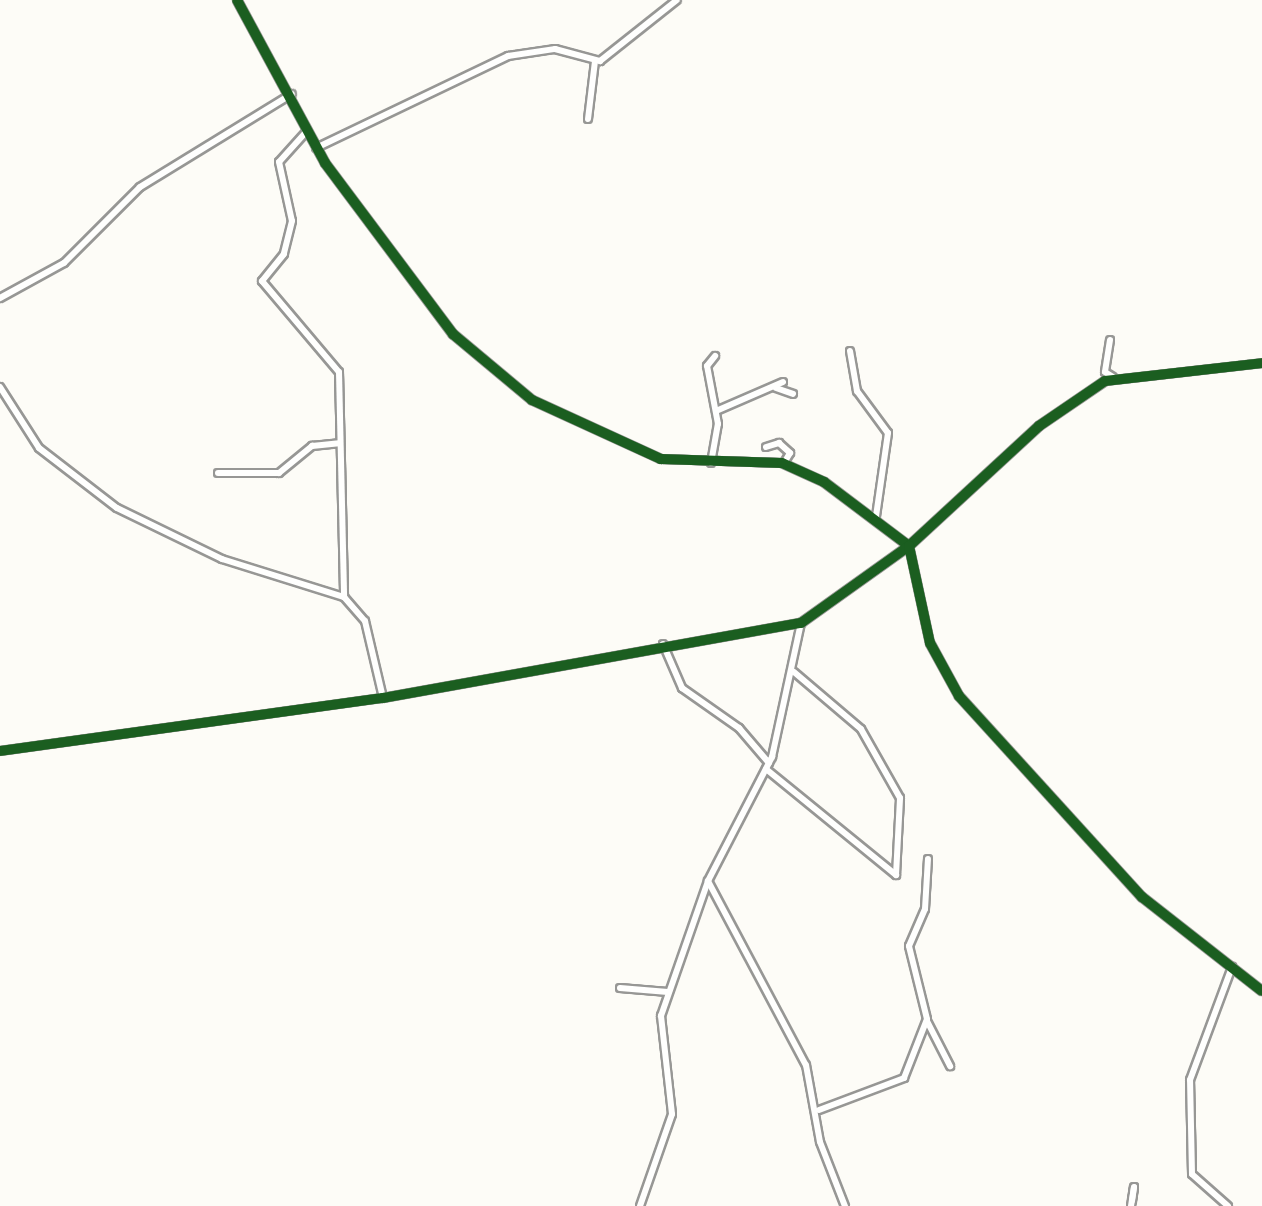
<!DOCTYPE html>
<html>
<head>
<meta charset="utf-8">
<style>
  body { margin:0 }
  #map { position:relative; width:1262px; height:1206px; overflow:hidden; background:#fdfcf7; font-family:"IBM Plex Serif",serif }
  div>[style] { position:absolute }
  .roads { filter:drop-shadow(2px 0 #979795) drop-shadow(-2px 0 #979795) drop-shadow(0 2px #979795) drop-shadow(0 -2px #979795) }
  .minor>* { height:6px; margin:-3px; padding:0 3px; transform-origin:3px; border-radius:3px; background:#fffffe }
  .cycleway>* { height:10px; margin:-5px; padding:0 5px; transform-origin:5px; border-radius:5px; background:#1b5e20 }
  span { translate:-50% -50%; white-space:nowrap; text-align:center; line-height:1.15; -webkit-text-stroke:10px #fff; paint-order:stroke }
</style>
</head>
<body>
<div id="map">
  <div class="roads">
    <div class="minor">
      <i style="left:237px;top:0;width:185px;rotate:61.6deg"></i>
      <i style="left:325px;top:163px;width:214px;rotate:53.2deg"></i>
      <i style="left:453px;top:334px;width:103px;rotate:39.9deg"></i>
      <i style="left:532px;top:400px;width:142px;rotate:24.6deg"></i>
      <i style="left:661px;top:459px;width:121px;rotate:1.9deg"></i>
      <i style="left:782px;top:463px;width:46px;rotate:24.3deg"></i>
      <i style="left:824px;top:482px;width:106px;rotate:37deg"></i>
      <i style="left:909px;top:546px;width:177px;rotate:-42.7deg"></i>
      <i style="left:1039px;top:426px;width:80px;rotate:-34.3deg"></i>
      <i style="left:1105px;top:381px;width:158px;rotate:-6.5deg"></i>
      <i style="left:588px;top:119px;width:58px;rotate:-83.1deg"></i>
      <i style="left:306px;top:132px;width:40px;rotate:132deg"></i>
      <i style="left:279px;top:162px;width:60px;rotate:77.6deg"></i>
      <i style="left:292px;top:221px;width:34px;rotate:104deg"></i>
      <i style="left:284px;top:254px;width:35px;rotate:129deg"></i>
      <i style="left:262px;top:281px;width:119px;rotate:49.8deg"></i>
      <i style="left:339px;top:372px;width:225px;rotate:88.7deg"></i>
      <i style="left:316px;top:148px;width:213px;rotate:-25.6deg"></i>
      <i style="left:508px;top:56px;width:48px;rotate:-8.5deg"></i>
      <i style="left:555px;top:49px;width:47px;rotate:14.9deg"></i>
      <i style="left:600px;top:61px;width:98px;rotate:-38.4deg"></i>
      <i style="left:0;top:298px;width:73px;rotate:-28.7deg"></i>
      <i style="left:64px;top:263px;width:107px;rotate:-45deg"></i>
      <i style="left:140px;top:187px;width:178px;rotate:-31.5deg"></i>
      <i style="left:1110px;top:340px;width:32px;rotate:99deg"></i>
      <i style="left:1105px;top:372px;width:9px;rotate:32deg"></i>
      <i style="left:850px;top:351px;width:41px;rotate:80.1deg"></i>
      <i style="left:857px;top:391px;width:52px;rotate:53.6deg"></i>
      <i style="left:888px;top:433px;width:84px;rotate:98.2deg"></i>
      <i style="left:0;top:387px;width:72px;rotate:57.4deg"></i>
      <i style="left:39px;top:448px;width:98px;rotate:37.6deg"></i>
      <i style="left:117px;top:508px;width:117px;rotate:25.9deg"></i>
      <i style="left:222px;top:559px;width:128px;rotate:17.3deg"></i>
      <i style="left:344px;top:597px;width:32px;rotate:49deg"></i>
      <i style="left:365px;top:621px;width:79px;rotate:76.8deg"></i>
      <i style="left:776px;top:388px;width:18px;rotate:19deg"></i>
      <i style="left:716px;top:411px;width:73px;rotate:-23.4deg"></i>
      <i style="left:766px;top:447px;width:14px;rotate:-17deg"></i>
      <i style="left:779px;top:443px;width:15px;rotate:42deg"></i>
      <i style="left:790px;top:453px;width:12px;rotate:121deg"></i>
      <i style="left:711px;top:463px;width:40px;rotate:-80deg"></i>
      <i style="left:718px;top:424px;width:59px;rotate:-100.7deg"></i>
      <i style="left:707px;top:366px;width:13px;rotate:-51deg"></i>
      <i style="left:218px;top:473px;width:61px"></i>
      <i style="left:279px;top:473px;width:43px;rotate:-39.3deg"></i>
      <i style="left:312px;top:446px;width:27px;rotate:-6deg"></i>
      <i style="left:663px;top:644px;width:48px;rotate:66.6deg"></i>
      <i style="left:682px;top:688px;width:70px;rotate:35.1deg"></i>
      <i style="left:739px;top:728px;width:46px;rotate:49.4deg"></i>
      <i style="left:0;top:751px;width:387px;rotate:-7.9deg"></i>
      <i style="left:383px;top:698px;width:425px;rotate:-10.2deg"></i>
      <i style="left:801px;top:623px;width:133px;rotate:-35.5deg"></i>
      <i style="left:909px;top:546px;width:99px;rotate:77.8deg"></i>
      <i style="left:930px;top:643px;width:60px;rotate:61.3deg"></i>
      <i style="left:959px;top:696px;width:272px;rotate:47.7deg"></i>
      <i style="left:1142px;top:897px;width:152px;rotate:38.1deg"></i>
      <i style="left:766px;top:769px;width:168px;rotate:39.2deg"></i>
      <i style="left:896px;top:875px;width:77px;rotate:-87deg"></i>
      <i style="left:900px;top:798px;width:79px;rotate:-119.5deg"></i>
      <i style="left:861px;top:729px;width:88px;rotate:-139.6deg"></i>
      <i style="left:708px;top:881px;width:208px;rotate:62deg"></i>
      <i style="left:806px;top:1065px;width:78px;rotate:79.7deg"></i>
      <i style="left:820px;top:1142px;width:69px;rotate:68.7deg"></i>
      <i style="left:620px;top:988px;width:48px;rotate:4.8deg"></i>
      <i style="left:927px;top:1021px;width:51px;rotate:62.9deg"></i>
      <i style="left:819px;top:1110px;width:91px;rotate:-20.6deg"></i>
      <i style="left:904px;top:1078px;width:63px;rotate:-68.7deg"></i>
      <i style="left:927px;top:1019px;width:75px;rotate:-103.9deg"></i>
      <i style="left:909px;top:946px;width:40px;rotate:-66.6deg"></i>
      <i style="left:925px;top:909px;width:50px;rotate:-86.6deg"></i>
      <i style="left:640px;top:1206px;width:97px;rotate:-70.8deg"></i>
      <i style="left:672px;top:1114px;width:99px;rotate:-96.4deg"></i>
      <i style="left:661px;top:1016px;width:143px;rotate:-70.8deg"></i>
      <i style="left:708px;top:881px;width:140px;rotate:-62.7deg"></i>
      <i style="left:772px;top:757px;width:137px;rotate:-77.8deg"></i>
      <i style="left:1131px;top:1206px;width:19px;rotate:-81deg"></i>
      <i style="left:1134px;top:1187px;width:14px;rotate:98deg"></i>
      <i style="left:1228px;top:1206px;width:48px;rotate:-138.4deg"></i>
      <i style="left:1192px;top:1174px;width:94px;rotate:-91.2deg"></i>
      <i style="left:1190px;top:1080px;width:121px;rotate:-69.6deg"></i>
    </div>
  </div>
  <div class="cycleway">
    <i style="left:237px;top:0;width:185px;rotate:61.6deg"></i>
    <i style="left:325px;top:163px;width:214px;rotate:53.2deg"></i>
    <i style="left:453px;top:334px;width:103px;rotate:39.9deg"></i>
    <i style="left:532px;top:400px;width:142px;rotate:24.6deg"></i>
    <i style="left:661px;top:459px;width:121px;rotate:1.9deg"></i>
    <i style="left:782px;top:463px;width:46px;rotate:24.3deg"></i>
    <i style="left:824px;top:482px;width:106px;rotate:37deg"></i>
    <i style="left:909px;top:546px;width:177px;rotate:-42.7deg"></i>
    <i style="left:1039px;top:426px;width:80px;rotate:-34.3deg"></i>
    <i style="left:1105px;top:381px;width:158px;rotate:-6.5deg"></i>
    <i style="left:0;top:751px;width:387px;rotate:-7.9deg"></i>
    <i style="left:383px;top:698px;width:425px;rotate:-10.2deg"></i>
    <i style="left:801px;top:623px;width:133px;rotate:-35.5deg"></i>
    <i style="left:909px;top:546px;width:99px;rotate:77.8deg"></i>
    <i style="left:930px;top:643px;width:60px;rotate:61.3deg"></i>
    <i style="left:959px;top:696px;width:272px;rotate:47.7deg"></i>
    <i style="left:1142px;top:897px;width:152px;rotate:38.1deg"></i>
  </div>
</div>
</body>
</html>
